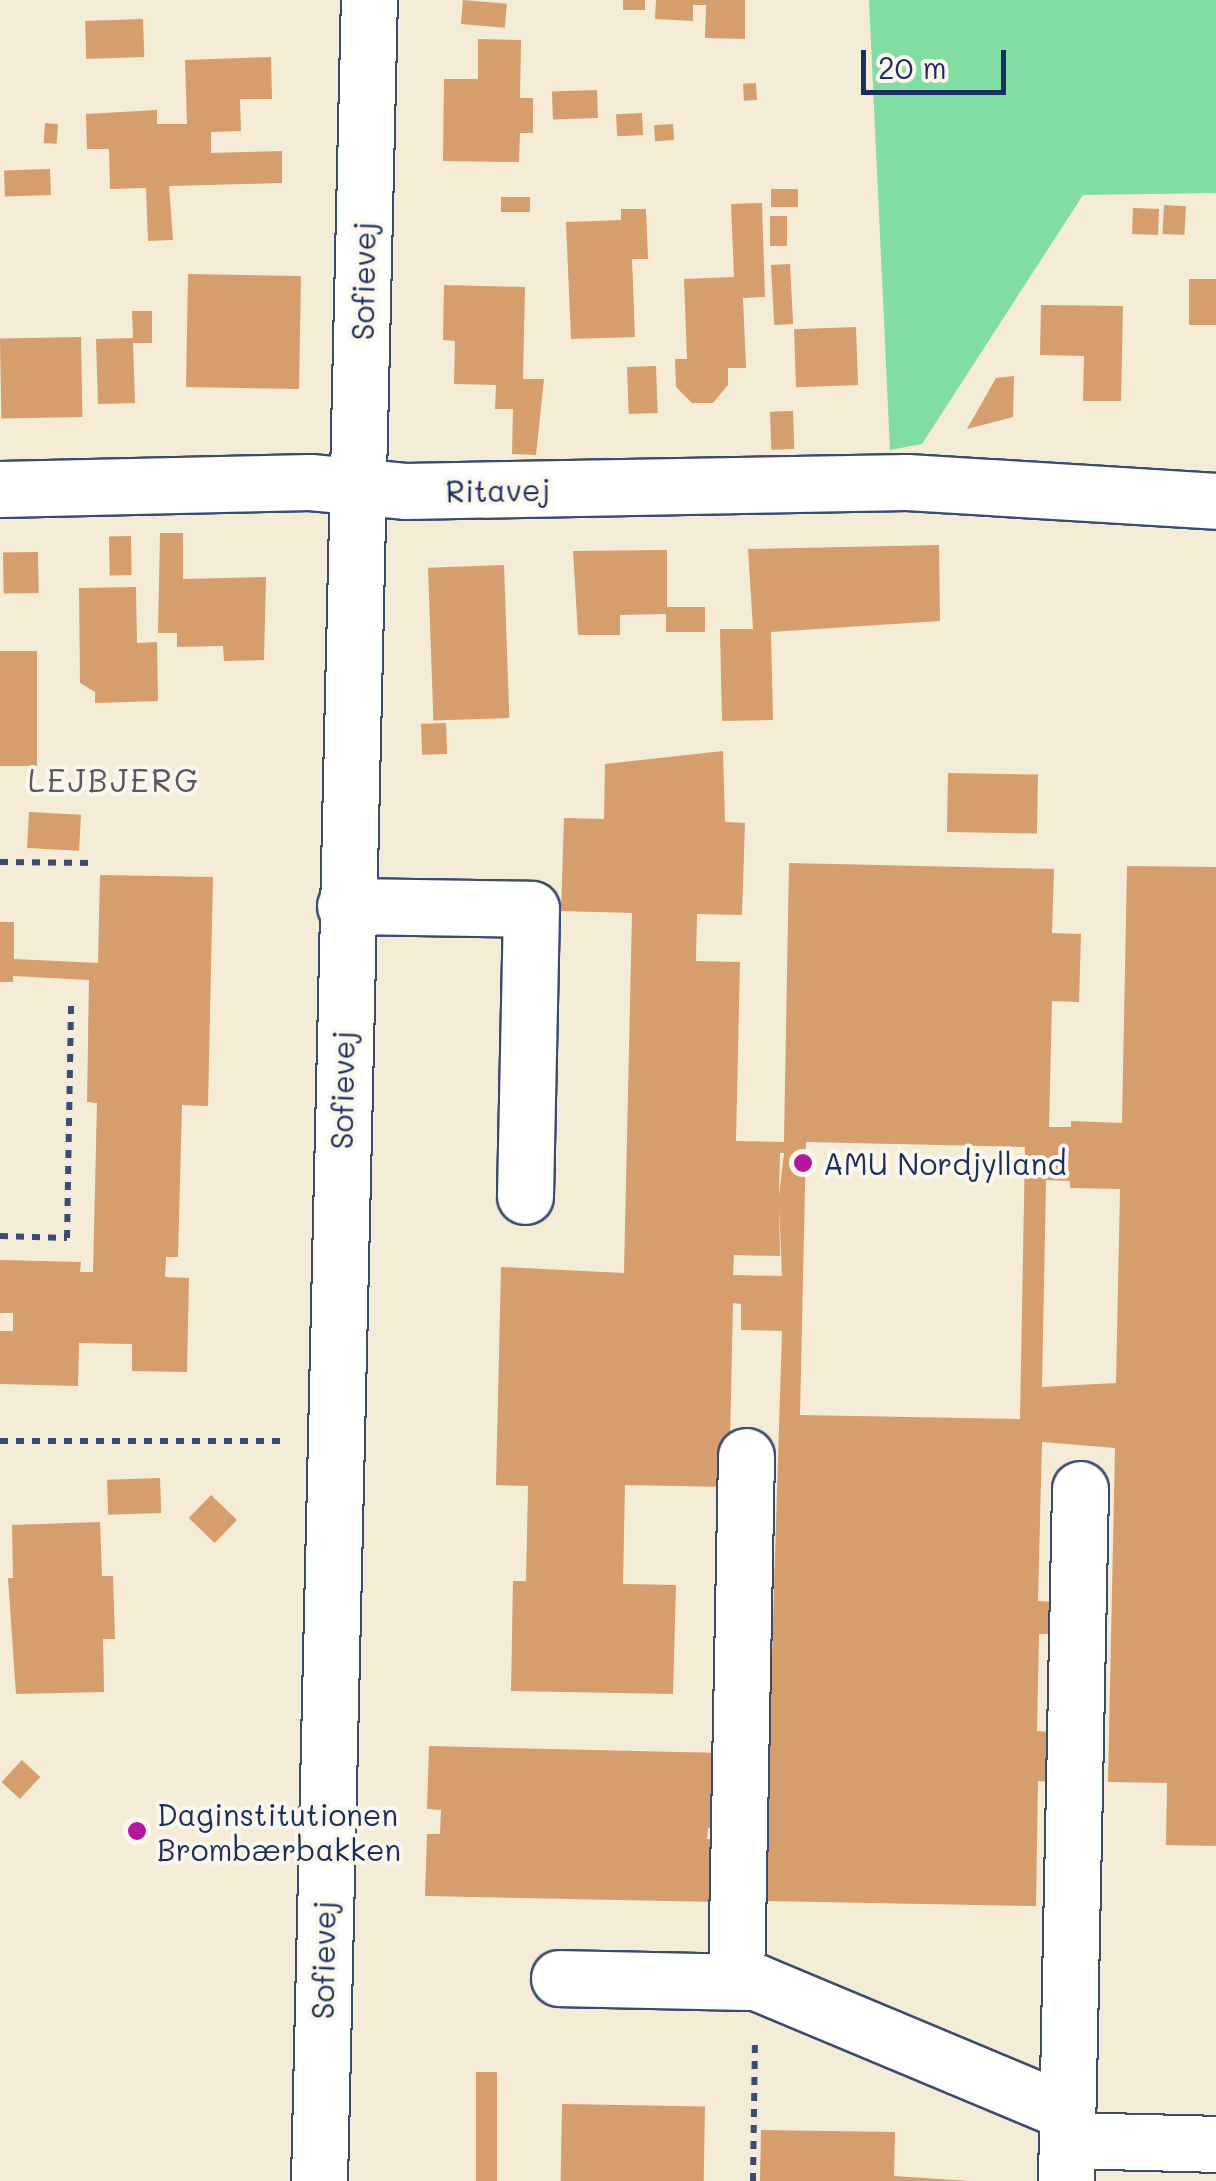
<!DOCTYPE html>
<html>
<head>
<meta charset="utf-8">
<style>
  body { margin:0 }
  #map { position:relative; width:1216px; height:2181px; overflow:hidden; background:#f4ecd7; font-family:Mali,sans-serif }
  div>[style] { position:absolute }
  .green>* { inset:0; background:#82dda3 }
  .building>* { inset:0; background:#d69d6d; transform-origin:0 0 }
  .path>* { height:6px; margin-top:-3px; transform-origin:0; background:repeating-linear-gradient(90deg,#3c4b70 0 8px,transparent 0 16px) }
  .roads { filter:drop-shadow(2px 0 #3c4b70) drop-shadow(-2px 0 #3c4b70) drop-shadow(0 2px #3c4b70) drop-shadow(0 -2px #3c4b70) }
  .minor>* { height:55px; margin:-27.5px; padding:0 27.5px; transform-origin:27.5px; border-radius:27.5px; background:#fff }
  .dots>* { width:28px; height:28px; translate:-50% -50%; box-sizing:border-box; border:5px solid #fbf7ec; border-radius:50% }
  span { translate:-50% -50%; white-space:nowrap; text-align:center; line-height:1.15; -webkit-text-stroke:8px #fbf7ec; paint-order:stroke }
  .street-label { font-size:30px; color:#1b2f5e }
  .poi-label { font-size:30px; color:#1b2f5e }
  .left { translate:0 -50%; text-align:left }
  .neighbourhood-label { font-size:32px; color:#5c5663; letter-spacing:2.5px }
  .scale { position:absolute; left:861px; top:50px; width:145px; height:45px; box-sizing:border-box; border:5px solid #1b2f5e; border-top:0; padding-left:12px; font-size:30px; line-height:35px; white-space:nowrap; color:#1b2f5e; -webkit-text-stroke:8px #fbf7ec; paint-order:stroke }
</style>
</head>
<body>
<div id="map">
  <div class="green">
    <i style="clip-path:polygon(869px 0,1216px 0,1216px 193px,1083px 195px,922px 444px,890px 450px)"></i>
  </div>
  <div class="building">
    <i style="left:463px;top:0;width:44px;height:24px;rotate:5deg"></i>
    <i style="left:623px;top:0;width:22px;height:10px"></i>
    <i style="clip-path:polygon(656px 0,745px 0,745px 39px,705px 38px,706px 5px,693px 5px,693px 21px,655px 19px)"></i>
    <i style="left:143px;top:19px;width:38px;height:58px;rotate:88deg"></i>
    <i style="clip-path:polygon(478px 39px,521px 40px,520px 98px,533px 98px,533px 133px,520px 133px,519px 162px,443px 161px,444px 79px,478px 79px)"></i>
    <i style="clip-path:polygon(271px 57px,272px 99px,240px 99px,241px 131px,211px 132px,211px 153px,282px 151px,282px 183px,169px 186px,173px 240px,148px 241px,146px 188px,110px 189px,109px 149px,87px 149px,86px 114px,157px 110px,157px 124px,187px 124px,185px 60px)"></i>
    <i style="left:756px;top:83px;width:17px;height:13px;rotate:87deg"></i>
    <i style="left:597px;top:90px;width:28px;height:45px;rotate:88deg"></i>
    <i style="left:642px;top:113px;width:22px;height:26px;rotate:87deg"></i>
    <i style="left:45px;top:123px;width:13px;height:20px;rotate:4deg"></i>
    <i style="left:673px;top:124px;width:16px;height:19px;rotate:86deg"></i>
    <i style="left:50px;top:169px;width:26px;height:46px;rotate:88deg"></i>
    <i style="left:798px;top:189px;width:18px;height:27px;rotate:90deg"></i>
    <i style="left:501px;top:197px;width:29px;height:15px"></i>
    <i style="clip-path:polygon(762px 203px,765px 297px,743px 298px,746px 368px,728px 368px,728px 385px,713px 403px,692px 403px,676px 387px,675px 359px,687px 359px,684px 279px,734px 277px,731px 204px)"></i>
    <i style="left:1164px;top:205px;width:22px;height:29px;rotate:3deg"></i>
    <i style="left:1133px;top:208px;width:26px;height:26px;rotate:2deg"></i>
    <i style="clip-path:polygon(621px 209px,646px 209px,648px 259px,632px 259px,635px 337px,571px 339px,566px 222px,621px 220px)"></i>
    <i style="left:770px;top:216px;width:17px;height:30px"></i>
    <i style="left:790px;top:264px;width:60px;height:19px;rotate:87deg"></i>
    <i style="left:188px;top:274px;width:113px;height:113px;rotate:1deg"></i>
    <i style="left:1189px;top:279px;width:27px;height:46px"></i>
    <i style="clip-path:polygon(444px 285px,525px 287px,523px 379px,544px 379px,536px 455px,512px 454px,513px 409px,495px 409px,496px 385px,454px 384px,455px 341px,443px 340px)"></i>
    <i style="clip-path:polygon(1041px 305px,1123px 306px,1121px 401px,1083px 401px,1084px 356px,1040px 355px)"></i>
    <i style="clip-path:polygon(132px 311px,152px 311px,152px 343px,133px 343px,135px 403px,98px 404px,96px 339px,133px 338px)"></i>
    <i style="left:856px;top:327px;width:58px;height:62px;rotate:88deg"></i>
    <i style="left:81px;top:337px;width:80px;height:81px;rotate:89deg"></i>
    <i style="left:656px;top:366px;width:47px;height:29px;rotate:88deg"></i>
    <i style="clip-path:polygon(1014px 376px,1013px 417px,967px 429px,996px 378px)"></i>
    <i style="left:793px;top:411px;width:38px;height:23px;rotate:88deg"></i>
    <i style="clip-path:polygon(160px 533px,183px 533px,183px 579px,266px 577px,264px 660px,224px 661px,223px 646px,177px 647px,177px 633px,158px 633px)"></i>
    <i style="left:131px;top:536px;width:39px;height:22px;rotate:89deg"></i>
    <i style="clip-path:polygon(939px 545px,940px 621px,771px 632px,773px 720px,722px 721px,720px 629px,753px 629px,748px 549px)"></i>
    <i style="clip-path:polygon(667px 550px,667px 607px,705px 607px,705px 632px,666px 632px,666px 614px,620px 615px,620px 635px,578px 635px,573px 551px)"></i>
    <i style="left:38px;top:552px;width:41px;height:35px;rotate:89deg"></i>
    <i style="left:504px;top:565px;width:153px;height:76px;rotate:88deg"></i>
    <i style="clip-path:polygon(136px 587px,137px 643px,157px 642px,158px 701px,95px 703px,95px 692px,80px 683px,79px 588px)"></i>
    <i style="left:0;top:651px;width:37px;height:115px"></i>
    <i style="left:446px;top:723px;width:31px;height:25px;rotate:88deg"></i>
    <i style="clip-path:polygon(evenodd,723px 751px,725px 822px,745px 823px,742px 915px,697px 914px,696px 961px,740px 962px,736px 1141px,784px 1142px,789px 863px,1054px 869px,1052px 933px,1081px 934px,1079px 1002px,1052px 1001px,1049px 1127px,1071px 1127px,1071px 1121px,1122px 1123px,1127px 866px,1216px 867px,1216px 1846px,1166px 1845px,1167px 1783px,1108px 1782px,1115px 1448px,1042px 1442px,1038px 1601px,1055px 1602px,1055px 1634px,1039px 1634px,1037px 1731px,1053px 1732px,1052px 1782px,1038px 1781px,1036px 1906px,766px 1901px,766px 1852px,752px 1846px,753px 1830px,708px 1828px,707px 1839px,719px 1839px,718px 1902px,425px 1896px,427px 1834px,440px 1834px,441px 1810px,427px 1809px,429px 1746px,722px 1753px,721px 1813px,767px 1814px,782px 1331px,741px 1330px,741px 1304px,733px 1303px,729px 1487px,625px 1485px,623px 1584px,676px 1585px,673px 1694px,511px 1691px,513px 1581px,526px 1581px,528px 1486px,496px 1485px,501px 1267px,624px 1273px,632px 913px,561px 911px,564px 818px,604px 819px,605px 764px,723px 751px,806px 1142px,1025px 1147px,1020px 1419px,800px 1415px,806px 1142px,723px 751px,780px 1153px,784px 1153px,779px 1196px,780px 1153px,723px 751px,1046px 1180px,1070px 1181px,1070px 1188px,1120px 1189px,1116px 1383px,1042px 1387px,1046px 1180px,723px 751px,779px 1205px,782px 1276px,733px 1275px,734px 1255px,780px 1256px,779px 1205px)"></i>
    <i style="left:948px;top:773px;width:90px;height:59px;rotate:1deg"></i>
    <i style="left:29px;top:812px;width:52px;height:36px;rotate:3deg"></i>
    <i style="clip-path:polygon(100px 875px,213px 877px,208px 1106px,182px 1105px,178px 1257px,166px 1257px,165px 1277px,189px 1278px,187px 1372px,132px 1371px,132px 1344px,79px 1343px,78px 1386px,0 1384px,0 1331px,13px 1331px,13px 1313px,0 1313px,0 1260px,81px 1262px,80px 1272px,93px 1272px,97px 1103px,87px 1102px,89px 980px,13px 976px,13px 982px,0 982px,0 922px,14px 922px,14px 959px,98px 963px)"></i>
    <i style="left:160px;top:1478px;width:35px;height:53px;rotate:88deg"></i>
    <i style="left:211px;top:1495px;width:36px;height:32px;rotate:44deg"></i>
    <i style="clip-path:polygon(100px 1522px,102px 1576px,113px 1576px,115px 1639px,103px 1639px,104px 1692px,16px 1694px,8px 1578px,13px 1578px,12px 1525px)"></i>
    <i style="left:22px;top:1760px;width:25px;height:30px;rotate:43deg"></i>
    <i style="left:476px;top:2072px;width:21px;height:109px"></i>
    <i style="left:562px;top:2104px;width:143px;height:77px;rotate:1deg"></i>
    <i style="clip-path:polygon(761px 2130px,895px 2132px,894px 2176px,970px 2181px,760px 2181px)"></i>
  </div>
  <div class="path">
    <i style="left:0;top:862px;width:95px;rotate:0.6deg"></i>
    <i style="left:0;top:1236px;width:67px;rotate:1.7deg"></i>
    <i style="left:67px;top:1238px;width:239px;rotate:-89deg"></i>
    <i style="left:0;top:1441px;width:284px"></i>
    <i style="left:753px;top:2181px;width:144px;rotate:-89.2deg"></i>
  </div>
  <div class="roads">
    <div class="minor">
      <i style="left:0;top:489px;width:310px;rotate:-1.3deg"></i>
      <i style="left:310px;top:482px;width:95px;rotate:5.4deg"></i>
      <i style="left:405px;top:491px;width:502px;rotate:-1.03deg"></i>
      <i style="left:907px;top:482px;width:310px;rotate:3.5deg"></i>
      <i style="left:345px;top:906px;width:186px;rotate:0.9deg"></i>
      <i style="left:531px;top:909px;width:287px;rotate:91.2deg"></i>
      <i style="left:559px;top:1978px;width:197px;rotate:1.2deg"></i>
      <i style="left:756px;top:1982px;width:337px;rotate:22.7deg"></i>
      <i style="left:736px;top:1981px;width:525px;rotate:-88.91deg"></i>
      <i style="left:1067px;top:2140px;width:149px;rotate:1.5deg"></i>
      <i style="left:319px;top:2181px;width:2182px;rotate:-88.69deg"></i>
      <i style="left:1066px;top:2181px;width:692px;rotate:-88.84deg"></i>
    </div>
  </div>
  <div class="dots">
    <i style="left:803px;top:1163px;background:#b5179e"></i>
    <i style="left:137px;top:1831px;background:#b5179e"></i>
  </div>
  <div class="street-label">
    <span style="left:363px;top:281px;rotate:-89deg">Sofievej</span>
    <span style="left:498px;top:490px;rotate:-1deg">Ritavej</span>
    <span style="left:342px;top:1090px;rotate:-89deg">Sofievej</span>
    <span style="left:323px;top:1960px;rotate:-89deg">Sofievej</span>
  </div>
  <div class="poi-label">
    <span class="left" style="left:823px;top:1163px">AMU Nordjylland</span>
    <span class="left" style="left:157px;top:1831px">Daginstitutionen<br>Brombærbakken</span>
  </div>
  <div class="neighbourhood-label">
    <span style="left:114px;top:779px">LEJBJERG</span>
  </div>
  <div class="scale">20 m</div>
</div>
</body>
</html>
